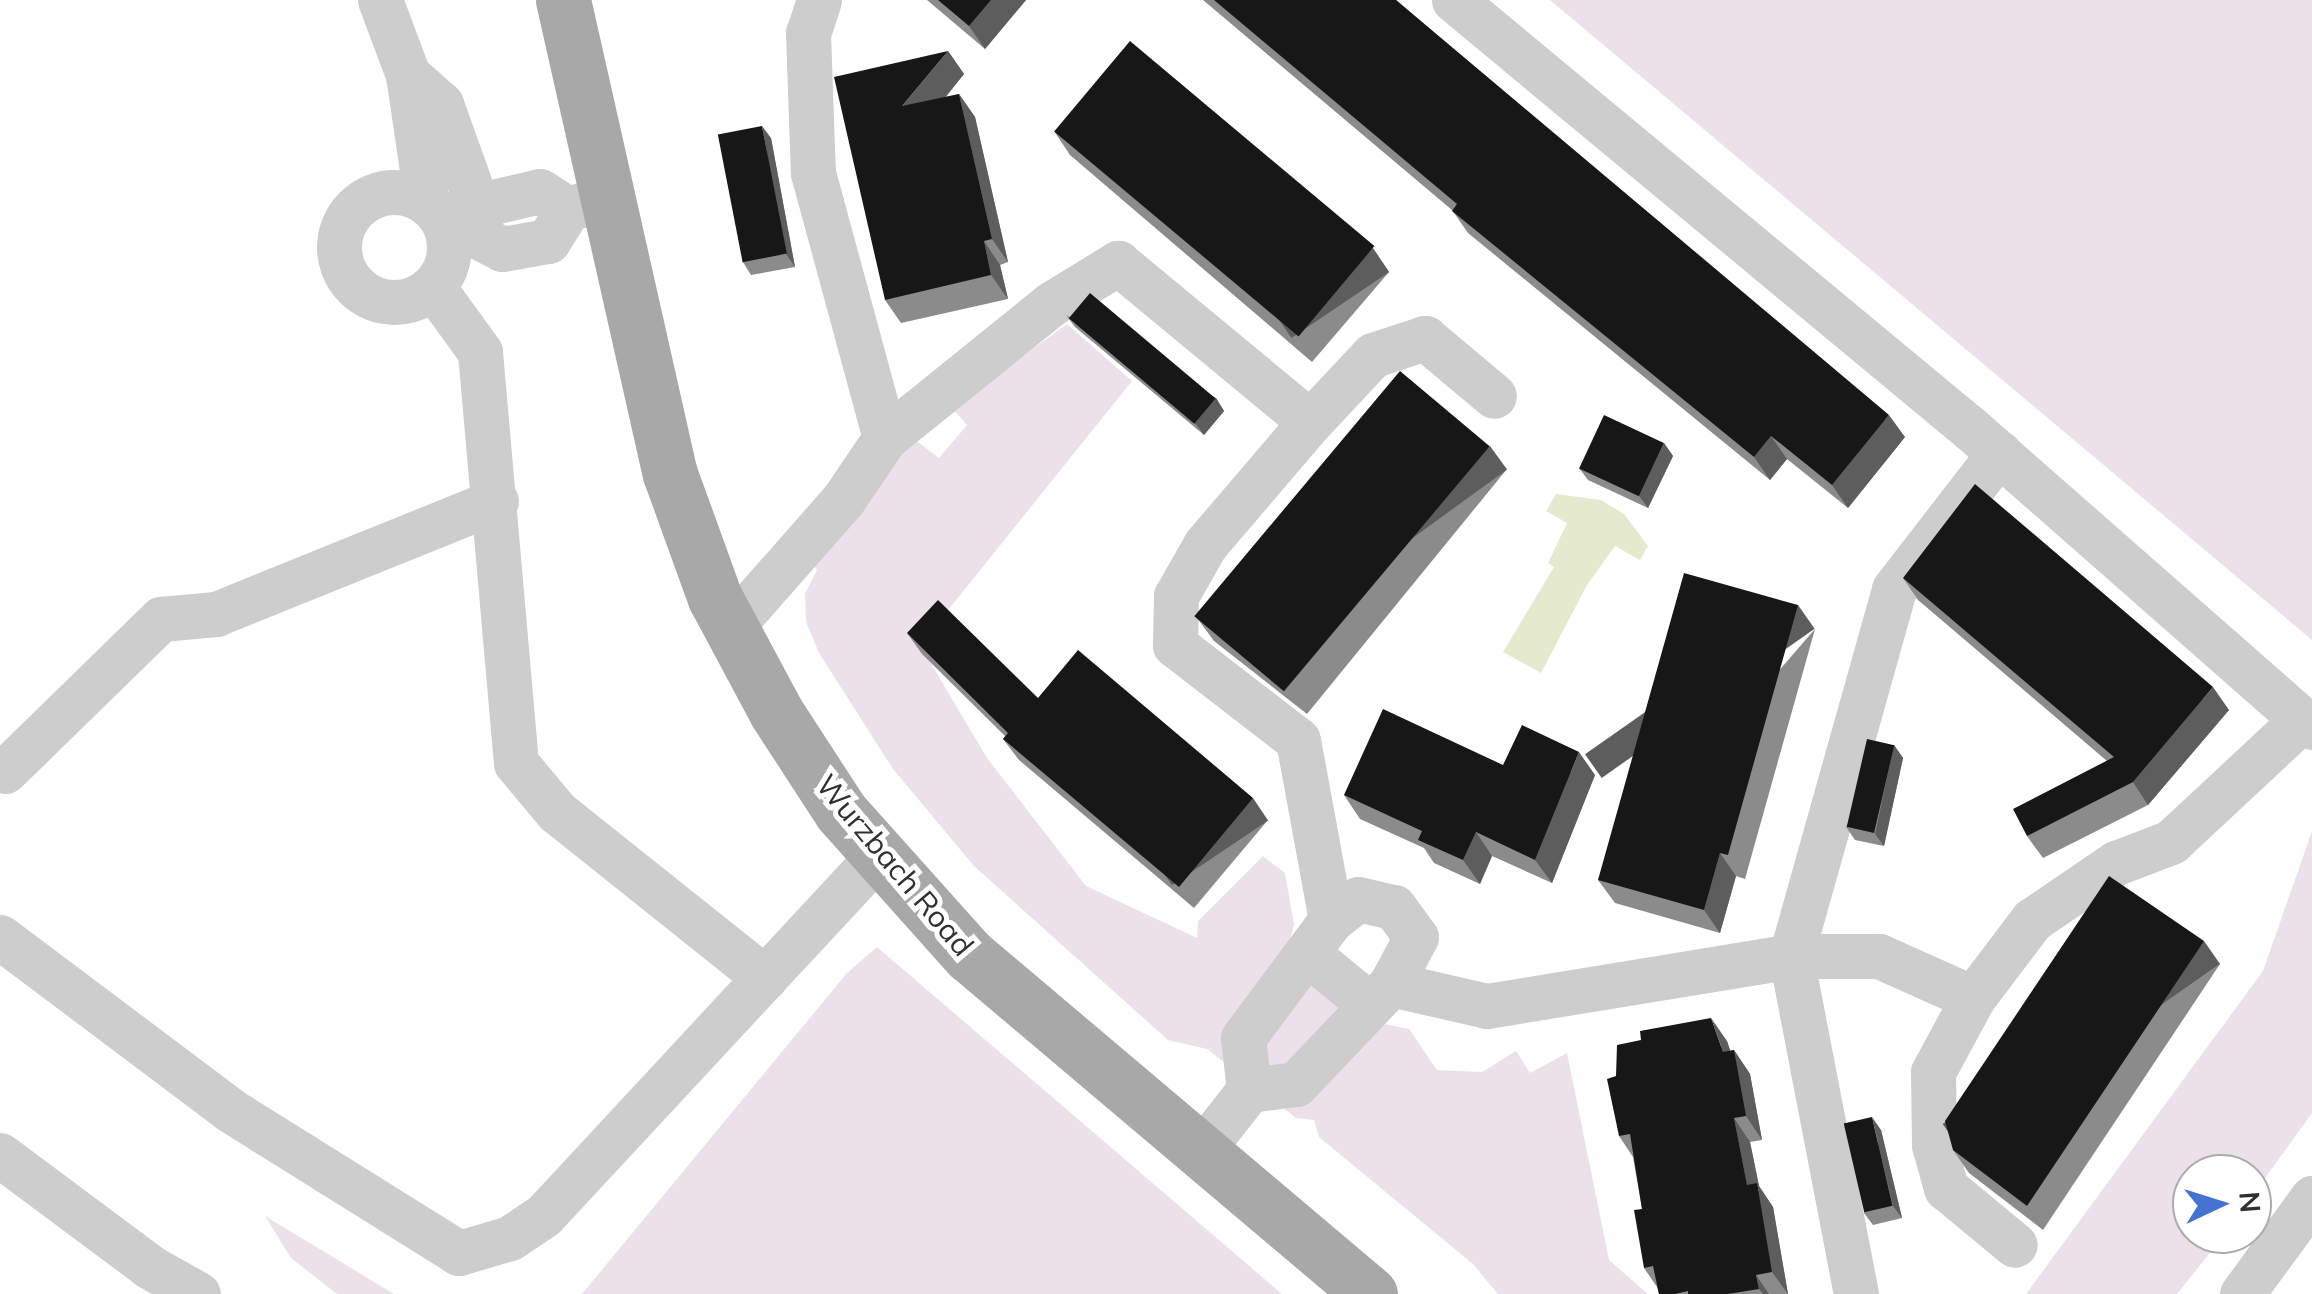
<!DOCTYPE html>
<html>
<head>
<meta charset="utf-8">
<style>
  body { margin:0 }
  #map { position:relative; width:2312px; height:1294px; overflow:hidden; background:#fff; font-family:Mulish,sans-serif }
  div>[style] { position:absolute }
  .green>* { inset:0; background:#ece0e9 }
  .water>* { inset:0; background:#e5e9ce }
  .minor>* { height:45px; margin:-22.5px; padding:0 22.5px; transform-origin:22.5px; border-radius:22.5px; background:#cdcdcd }
  .minor>.ring { margin:-22.5px; padding:0; box-sizing:content-box; background:none; border:45px solid #cdcdcd; border-radius:50% }
  .major>* { height:55px; margin:-27.5px; padding:0 27.5px; transform-origin:27.5px; border-radius:27.5px; background:#a8a8a8 }
  .wall>* { inset:0; background:#8b8b8b }
  .shaded-wall>* { inset:0; background:#5d5d5d; transform-origin:0 0 }
  .building>* { inset:0; background:#171717; transform-origin:0 0 }
  span { translate:-50% -50%; white-space:nowrap; text-align:center; line-height:1.15; -webkit-text-stroke:10px #fff; paint-order:stroke }
  .street-label { font-size:30px; color:#303030 }
  .north { position:absolute; left:2172px; top:1154px; width:100px; height:100px; box-sizing:border-box; background:#fff; border:2px solid #acacac; border-radius:50%; rotate:86deg; font-size:28px; font-weight:700; line-height:40px; text-align:center; color:#303030 }
  .north::after { content:''; display:block; margin:auto; width:35px; height:45px; background:#4672d4; clip-path:polygon(50% 0,100% 100%,50% 72%,0 100%) }
</style>
</head>
<body>
<div id="map">
  <div class="green">
    <i style="clip-path:polygon(1550px 0,2312px 0,2312px 640px)"></i>
    <i style="clip-path:polygon(1067px 324px,1132px 381px,920px 645px,987px 758px,1086px 886px,1197px 938px,1198px 921px,1263px 856px,1285px 873px,1294px 925px,1287px 949px,1379px 1023px,1409px 1029px,1437px 1070px,1482px 1072px,1516px 1051px,1530px 1073px,1567px 1053px,1609px 1260px,1648px 1294px,1498px 1294px,1473px 1264px,1319px 1137px,1314px 1120px,1296px 1118px,1207px 1049px,1168px 1040px,974px 866px,893px 769px,819px 653px,806px 622px,805px 594px,817px 570px,811px 561px,914px 439px,939px 458px,967px 425px,952px 408px)"></i>
    <i style="clip-path:polygon(2312px 831px,2312px 1113px,2252px 1196px,2252px 1174px,2192px 1174px,2192px 1234px,2225px 1234px,2177px 1294px,2026px 1294px,2263px 971px)"></i>
    <i style="clip-path:polygon(877px 947px,1282px 1294px,582px 1294px,847px 973px)"></i>
    <i style="clip-path:polygon(265px 1216px,394px 1294px,337px 1294px,291px 1258px)"></i>
  </div>
  <div class="water">
    <i style="clip-path:polygon(1556px 494px,1601px 500px,1624px 514px,1648px 546px,1640px 560px,1615px 546px,1587px 585px,1541px 673px,1503px 652px,1554px 567px,1548px 563px,1567px 523px,1546px 511px)"></i>
  </div>
  <div class="minor">
    <i style="left:380px;top:0;width:80px;rotate:69.5deg"></i>
    <i style="left:408px;top:75px;width:129px;rotate:81.6deg"></i>
    <i style="left:819px;top:0;width:35px;rotate:108deg"></i>
    <i style="left:808px;top:33px;width:140px;rotate:88deg"></i>
    <i style="left:813px;top:173px;width:275px;rotate:74.8deg"></i>
    <i style="left:1454px;top:0;width:672px;rotate:39.69deg"></i>
    <i style="left:1971px;top:429px;width:441px;rotate:41.3deg"></i>
    <i style="left:408px;top:75px;width:44px;rotate:41.3deg"></i>
    <i style="left:441px;top:104px;width:119px;rotate:70.3deg"></i>
    <i class="ring" style="left:339px;top:192px;width:65px;height:65px"></i>
    <i style="left:471px;top:233px;width:35px;rotate:27deg"></i>
    <i style="left:502px;top:249px;width:47px;rotate:-9.9deg"></i>
    <i style="left:548px;top:241px;width:38px;rotate:-58deg"></i>
    <i style="left:568px;top:209px;width:41px;rotate:-17.1deg"></i>
    <i style="left:465px;top:235px;width:40px;rotate:-53deg"></i>
    <i style="left:489px;top:203px;width:52px;rotate:-13.2deg"></i>
    <i style="left:540px;top:191px;width:33px;rotate:33deg"></i>
    <i style="left:433px;top:287px;width:80px;rotate:54.1deg"></i>
    <i style="left:480px;top:352px;width:413px;rotate:85deg"></i>
    <i style="left:516px;top:763px;width:64px;rotate:50.1deg"></i>
    <i style="left:557px;top:812px;width:266px;rotate:38.6deg"></i>
    <i style="left:1310px;top:422px;width:92px;rotate:-46.8deg"></i>
    <i style="left:1373px;top:355px;width:55px;rotate:-18.1deg"></i>
    <i style="left:1425px;top:338px;width:90px;rotate:40deg"></i>
    <i style="left:731px;top:627px;width:169px;rotate:-48.6deg"></i>
    <i style="left:843px;top:500px;width:75px;rotate:-55.9deg"></i>
    <i style="left:885px;top:438px;width:213px;rotate:-38.9deg"></i>
    <i style="left:1051px;top:304px;width:79px;rotate:-31.5deg"></i>
    <i style="left:1118px;top:263px;width:249px;rotate:39.6deg"></i>
    <i style="left:1310px;top:422px;width:162px;rotate:130.5deg"></i>
    <i style="left:1205px;top:545px;width:59px;rotate:119.6deg"></i>
    <i style="left:1176px;top:596px;width:49px;rotate:91.2deg"></i>
    <i style="left:1175px;top:645px;width:155px;rotate:37.7deg"></i>
    <i style="left:1298px;top:740px;width:183px;rotate:79.6deg"></i>
    <i style="left:5px;top:771px;width:218px;rotate:-44.3deg"></i>
    <i style="left:161px;top:619px;width:55px;rotate:-5.2deg"></i>
    <i style="left:216px;top:614px;width:302px;rotate:-22deg"></i>
    <i style="left:0;top:937px;width:288px;rotate:36.9deg"></i>
    <i style="left:230px;top:1110px;width:270px;rotate:32deg"></i>
    <i style="left:459px;top:1253px;width:53px;rotate:-16.4deg"></i>
    <i style="left:510px;top:1238px;width:41px;rotate:-34.1deg"></i>
    <i style="left:544px;top:1215px;width:492px;rotate:-47.1deg"></i>
    <i style="left:1307px;top:953px;width:82px;rotate:39.5deg"></i>
    <i style="left:1391px;top:984px;width:98px;rotate:12.9deg"></i>
    <i style="left:1487px;top:1006px;width:308px;rotate:-9.3deg"></i>
    <i style="left:1791px;top:956px;width:88px"></i>
    <i style="left:1879px;top:956px;width:103px;rotate:24.1deg"></i>
    <i style="left:1973px;top:998px;width:98px;rotate:-52.9deg"></i>
    <i style="left:2032px;top:920px;width:102px;rotate:-34.2deg"></i>
    <i style="left:2116px;top:863px;width:59px;rotate:-20.9deg"></i>
    <i style="left:2171px;top:842px;width:179px;rotate:-43deg"></i>
    <i style="left:2302px;top:720px;width:12px;rotate:35deg"></i>
    <i style="left:1973px;top:998px;width:84px;rotate:118.4deg"></i>
    <i style="left:1933px;top:1072px;width:73px;rotate:89.2deg"></i>
    <i style="left:1934px;top:1145px;width:45px;rotate:74.4deg"></i>
    <i style="left:1946px;top:1188px;width:89px;rotate:39.6deg"></i>
    <i style="left:0;top:1155px;width:187px;rotate:36.7deg"></i>
    <i style="left:150px;top:1267px;width:55px;rotate:29.4deg"></i>
    <i style="left:1198px;top:1155px;width:83px;rotate:-51.9deg"></i>
    <i style="left:1249px;top:1090px;width:52px;rotate:-96.6deg"></i>
    <i style="left:1243px;top:1038px;width:147px;rotate:-53.3deg"></i>
    <i style="left:1331px;top:920px;width:34px;rotate:-38deg"></i>
    <i style="left:1358px;top:899px;width:37px;rotate:13deg"></i>
    <i style="left:1394px;top:907px;width:37px;rotate:54deg"></i>
    <i style="left:1416px;top:937px;width:53px;rotate:118deg"></i>
    <i style="left:1391px;top:984px;width:138px;rotate:133.5deg"></i>
    <i style="left:1296px;top:1084px;width:47px;rotate:172.7deg"></i>
    <i style="left:1856px;top:1294px;width:344px;rotate:-100.9deg"></i>
    <i style="left:1791px;top:956px;width:381px;rotate:-74.3deg"></i>
    <i style="left:1894px;top:589px;width:172px;rotate:-52.3deg"></i>
    <i style="left:2242px;top:1294px;width:119px;rotate:-53.9deg"></i>
  </div>
  <div class="major">
    <i style="left:563px;top:0;width:486px;rotate:77.3deg"></i>
    <i style="left:670px;top:474px;width:132px;rotate:70.1deg"></i>
    <i style="left:715px;top:598px;width:129px;rotate:61.8deg"></i>
    <i style="left:776px;top:712px;width:119px;rotate:57deg"></i>
    <i style="left:841px;top:812px;width:192px;rotate:48.2deg"></i>
    <i style="left:969px;top:955px;width:525px;rotate:40.21deg"></i>
  </div>
  <div class="wall">
    <i style="clip-path:polygon(927px 0,1026px 0,985px 49px)"></i>
    <i style="clip-path:polygon(1203px 0,1396px 0,1905px 437px,1848px 508px,1787px 459px,1770px 480px,1468px 233px,1452px 210px)"></i>
    <i style="clip-path:polygon(948px 51px,964px 74px,946px 97px,959px 94px,975px 117px,1008px 262px,1000px 265px,1008px 299px,901px 323px,885px 300px)"></i>
    <i style="clip-path:polygon(1054px 131px,1389px 272px,1312px 362px,1070px 155px)"></i>
    <i style="clip-path:polygon(771px 138px,795px 267px,751px 275px,743px 262px)"></i>
    <i style="clip-path:polygon(1066px 315px,1216px 398px,1224px 411px,1204px 435px,1075px 327px)"></i>
    <i style="clip-path:polygon(1664px 443px,1673px 456px,1648px 508px,1588px 480px,1579px 468px)"></i>
    <i style="clip-path:polygon(1507px 469px,1307px 714px,1214px 641px,1197px 618px)"></i>
    <i style="clip-path:polygon(1903px 578px,2229px 710px,2148px 805px,2043px 858px,2027px 836px,2107px 761px,1918px 600px)"></i>
    <i style="clip-path:polygon(1815px 629px,1745px 879px,1736px 876px,1720px 933px,1615px 903px,1598px 880px)"></i>
    <i style="clip-path:polygon(907px 633px,1038px 698px,1268px 820px,1194px 908px,1019px 760px,1003px 739px,1005px 736px,922px 654px)"></i>
    <i style="clip-path:polygon(1894px 745px,1903px 758px,1884px 846px,1855px 840px,1846px 827px)"></i>
    <i style="clip-path:polygon(1503px 765px,1595px 775px,1552px 883px,1492px 856px,1480px 884px,1434px 863px,1424px 848px,1360px 819px,1344px 795px)"></i>
    <i style="clip-path:polygon(2220px 964px,2043px 1230px,1969px 1173px,1953px 1150px)"></i>
    <i style="clip-path:polygon(1727px 1041px,1730px 1051px,1734px 1050px,1750px 1074px,1762px 1140px,1750px 1142px,1759px 1186px,1773px 1207px,1788px 1294px,1659px 1294px,1657px 1287px,1644px 1268px,1642px 1209px,1633px 1157px,1619px 1136px)"></i>
    <i style="clip-path:polygon(1881px 1130px,1902px 1218px,1873px 1225px,1864px 1213px)"></i>
  </div>
  <div class="shaded-wall">
    <i style="clip-path:polygon(991px 0,1026px 0,985px 49px,969px 26px)"></i>
    <i style="clip-path:polygon(948px 51px,964px 74px,918px 130px,902px 106px)"></i>
    <i style="clip-path:polygon(959px 94px,975px 117px,1008px 262px,992px 239px)"></i>
    <i style="clip-path:polygon(762px 126px,771px 138px,795px 267px,786px 254px)"></i>
    <i style="clip-path:polygon(984px 241px,1000px 265px,1008px 299px,991px 275px)"></i>
    <i style="left:1373px;top:248px;width:29px;height:118px;rotate:56deg"></i>
    <i style="clip-path:polygon(1216px 398px,1224px 411px,1204px 435px,1195px 423px)"></i>
    <i style="clip-path:polygon(1889px 415px,1905px 437px,1848px 508px,1832px 485px)"></i>
    <i style="clip-path:polygon(1771px 436px,1787px 459px,1770px 480px,1754px 457px)"></i>
    <i style="clip-path:polygon(1664px 443px,1673px 456px,1648px 508px,1639px 496px)"></i>
    <i style="left:1490px;top:446px;width:29px;height:315px;rotate:54deg"></i>
    <i style="left:1798px;top:605px;width:29px;height:260px;rotate:55deg"></i>
    <i style="clip-path:polygon(2213px 687px,2229px 710px,2148px 805px,2133px 782px)"></i>
    <i style="clip-path:polygon(1894px 745px,1903px 758px,1884px 846px,1875px 834px)"></i>
    <i style="clip-path:polygon(1579px 752px,1595px 775px,1552px 883px,1535px 860px)"></i>
    <i style="left:1253px;top:798px;width:27px;height:116px;rotate:56deg"></i>
    <i style="clip-path:polygon(1476px 832px,1492px 856px,1480px 884px,1463px 860px)"></i>
    <i style="clip-path:polygon(1720px 853px,1736px 876px,1720px 933px,1704px 910px)"></i>
    <i style="left:2204px;top:941px;width:28px;height:319px;rotate:55deg"></i>
    <i style="clip-path:polygon(1711px 1018px,1727px 1041px,1737px 1070px,1734px 1050px,1750px 1074px,1762px 1140px,1746px 1116px)"></i>
    <i style="clip-path:polygon(1872px 1117px,1881px 1130px,1902px 1218px,1893px 1206px)"></i>
    <i style="clip-path:polygon(1734px 1118px,1750px 1142px,1759px 1186px,1773px 1207px,1788px 1294px,1772px 1272px,1747px 1185px)"></i>
    <i style="clip-path:polygon(1756px 1275px,1769px 1294px,1763px 1294px,1759px 1289px)"></i>
  </div>
  <div class="building">
    <i style="clip-path:polygon(938px 0,991px 0,969px 26px)"></i>
    <i style="clip-path:polygon(1214px 0,1396px 0,1889px 415px,1832px 485px,1771px 436px,1754px 457px,1452px 211px,1457px 204px)"></i>
    <i style="left:1130px;top:41px;width:319px;height:118px;rotate:40deg"></i>
    <i style="clip-path:polygon(948px 51px,902px 106px,959px 94px,992px 239px,984px 241px,991px 275px,885px 300px,834px 77px)"></i>
    <i style="left:762px;top:126px;width:130px;height:45px;rotate:79deg"></i>
    <i style="left:1090px;top:293px;width:164px;height:33px;rotate:40deg"></i>
    <i style="left:1400px;top:371px;width:117px;height:320px;rotate:40deg"></i>
    <i style="left:1604px;top:415px;width:66px;height:59px;rotate:25deg"></i>
    <i style="clip-path:polygon(1975px 484px,2213px 687px,2133px 782px,2027px 836px,2013px 809px,2114px 757px,1903px 578px)"></i>
    <i style="clip-path:polygon(1684px 573px,1798px 605px,1728px 855px,1720px 853px,1704px 910px,1598px 880px)"></i>
    <i style="clip-path:polygon(938px 600px,1038px 698px,1078px 650px,1253px 798px,1179px 887px,1003px 739px,1008px 733px,907px 633px)"></i>
    <i style="clip-path:polygon(1383px 709px,1503px 765px,1522px 725px,1579px 752px,1535px 860px,1476px 832px,1463px 860px,1418px 840px,1422px 831px,1344px 795px)"></i>
    <i style="left:1867px;top:739px;width:28px;height:90px;rotate:13deg"></i>
    <i style="clip-path:polygon(2109px 876px,2204px 941px,2027px 1206px,1953px 1150px,1945px 1121px)"></i>
    <i style="clip-path:polygon(1711px 1018px,1723px 1052px,1734px 1050px,1746px 1116px,1734px 1118px,1747px 1185px,1757px 1183px,1772px 1272px,1756px 1275px,1759px 1289px,1728px 1294px,1688px 1294px,1688px 1291px,1675px 1294px,1659px 1294px,1653px 1266px,1644px 1268px,1634px 1210px,1642px 1209px,1630px 1134px,1619px 1136px,1607px 1079px,1616px 1076px,1617px 1045px,1641px 1040px,1640px 1031px)"></i>
    <i style="left:1872px;top:1117px;width:91px;height:29px;rotate:77deg"></i>
  </div>
  <div class="street-label">
    <span style="left:895px;top:865px;rotate:50deg">Wurzbach Road</span>
  </div>
  <div class="north">N</div>
</div>
</body>
</html>
